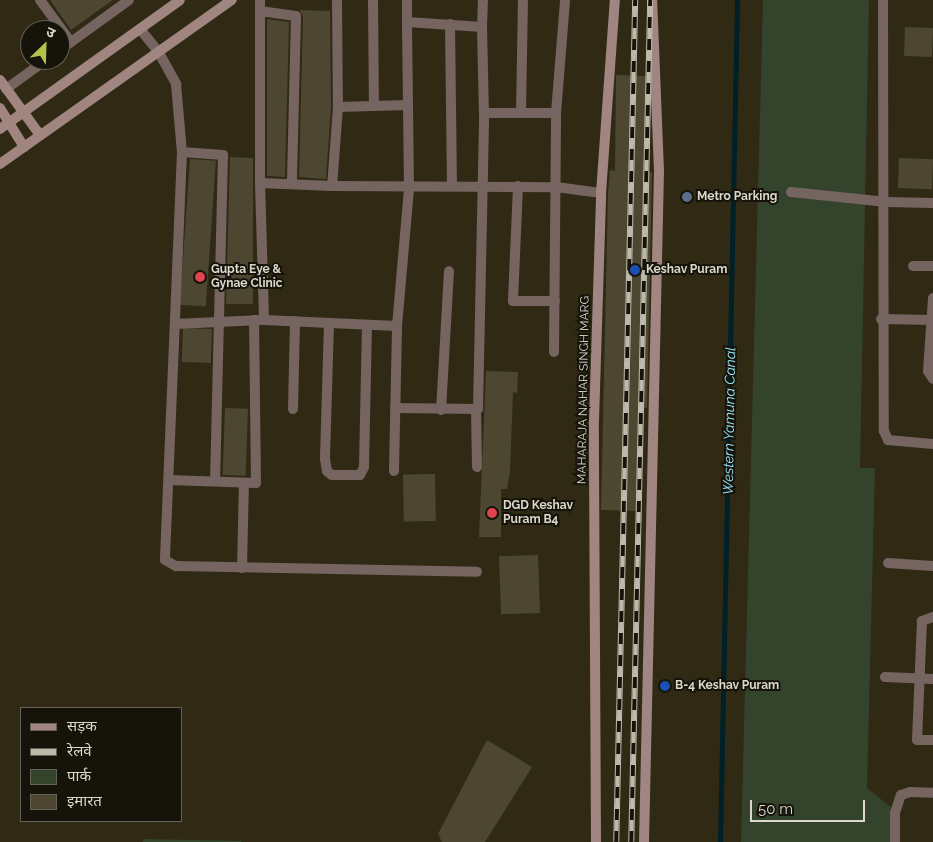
<!DOCTYPE html>
<html>
<head>
<meta charset="utf-8">
<style>
  body { margin:0 }
  #map { position:relative; width:933px; height:842px; overflow:hidden; background:#302a15; font-family:Raleway,"Noto Sans Devanagari",sans-serif }
  div>[style] { position:absolute }
  .green>* { inset:0; background:#34432c }
  .stream>* { height:4.5px; margin:-2.25px; padding:0 2.25px; transform-origin:2.25px; border-radius:2.25px; background:#002028 }
  .building>* { inset:0; background:#4d4731; transform-origin:0 0 }
  .street>* { height:10px; margin:-5px; padding:0 5px; transform-origin:5px; border-radius:5px; background:#766461 }
  .secondary>* { height:10px; margin:-5px; padding:0 5px; transform-origin:5px; border-radius:5px; background:#a18580 }
  .rail>* { height:5.5px; margin-top:-2.75px; transform-origin:0; background:repeating-linear-gradient(90deg,#15130a 0 11px,#bdb9ab 0 22px); box-sizing:border-box; border-block:1px solid #bdb9ab }
  .dots>* { width:14px; height:14px; translate:-50% -50%; box-sizing:border-box; border:2px solid #15130a; border-radius:50% }
  span { translate:-50% -50%; white-space:nowrap; text-align:center; line-height:1.15; -webkit-text-stroke:4px #15130a; paint-order:stroke }
  .poi-label { font-size:12px; color:#dbd8cb; font-weight:700 }
  .left { translate:0 -50%; text-align:left }
  .street-label { font-size:12px; color:#dbd8cb }
  .water-label { font-size:14px; color:#99e8fe; font-style:italic }
  .legend { position:absolute; left:20px; top:707px; width:162px; height:115px; box-sizing:border-box; background:#15130a; border:1px solid #646257; margin:0; padding:6px 9px; list-style:none; font-size:15px; color:#dbd8cb }
  .legend li { display:flex; align-items:center; gap:10px; height:25px }
  .legend b { width:25px; border:1px solid #646257 }
  .north { position:absolute; left:20px; top:20px; width:50px; height:50px; box-sizing:border-box; background:#15130a; border:1px solid #646257; border-radius:50%; rotate:24deg; font-size:14px; font-weight:700; line-height:20px; text-align:center; color:#dbd8cb }
  .north::after { content:''; display:block; margin:auto; width:18px; height:22px; background:#b5c249; clip-path:polygon(50% 0,100% 100%,50% 72%,0 100%) }
  .scale { position:absolute; left:750px; top:800px; width:115px; height:22px; box-sizing:border-box; border:2px solid #dbd8cb; border-top:0; padding-left:6px; font-size:15px; line-height:18px; white-space:nowrap; color:#dbd8cb; -webkit-text-stroke:4px #15130a; paint-order:stroke }
</style>
</head>
<body>
<div id="map">
  <div class="green">
    <i style="clip-path:polygon(763px 0,869px 0,860px 468px,875px 468px,867px 788px,892px 808px,891px 842px,741px 842px)"></i>
    <i style="clip-path:polygon(143px 839px,241px 841px,241px 842px,143px 842px)"></i>
  </div>
  <div class="stream">
    <i style="left:720px;top:842px;width:842px;rotate:-88.84deg"></i>
  </div>
  <div class="building">
    <i style="clip-path:polygon(50px 0,113px 0,71px 30px)"></i>
    <i style="clip-path:polygon(299px 10px,330px 11px,331px 107px,326px 179px,299px 177px,303px 16px)"></i>
    <i style="clip-path:polygon(267px 19px,289px 22px,285px 177px,267px 176px)"></i>
    <i style="left:905px;top:27px;width:28px;height:29px;rotate:2deg"></i>
    <i style="clip-path:polygon(616px 75px,648px 76px,647px 172px,652px 172px,647px 408px,640px 408px,638px 511px,601px 510px,608px 193px,610px 170px,615px 171px)"></i>
    <i style="clip-path:polygon(230px 157px,253px 158px,253px 304px,226px 304px)"></i>
    <i style="left:899px;top:158px;width:34px;height:30px;rotate:2deg"></i>
    <i style="left:190px;top:159px;width:26px;height:146px;rotate:4deg"></i>
    <i style="left:212px;top:329px;width:34px;height:29px;rotate:92deg"></i>
    <i style="clip-path:polygon(486px 371px,518px 372px,517px 393px,513px 392px,510px 471px,507px 489px,501px 489px,501px 537px,479px 537px)"></i>
    <i style="left:225px;top:408px;width:23px;height:67px;rotate:2deg"></i>
    <i style="left:435px;top:474px;width:47px;height:32px;rotate:89deg"></i>
    <i style="left:538px;top:555px;width:58px;height:39px;rotate:88deg"></i>
    <i style="clip-path:polygon(487px 740px,532px 767px,485px 842px,442px 842px,438px 834px)"></i>
  </div>
  <div class="street">
    <i style="left:40px;top:0;width:52px;rotate:53.6deg"></i>
    <i style="left:260px;top:0;width:183px;rotate:90deg"></i>
    <i style="left:337px;top:0;width:107px;rotate:89.5deg"></i>
    <i style="left:338px;top:107px;width:79px;rotate:94.3deg"></i>
    <i style="left:332px;top:186px;width:224px;rotate:0.3deg"></i>
    <i style="left:556px;top:187px;width:45px;rotate:7.6deg"></i>
    <i style="left:373px;top:0;width:106px;rotate:89.5deg"></i>
    <i style="left:407px;top:0;width:22px;rotate:90deg"></i>
    <i style="left:407px;top:22px;width:75px;rotate:3.8deg"></i>
    <i style="left:482px;top:27px;width:27px;rotate:-88deg"></i>
    <i style="left:883px;top:0;width:431px;rotate:89.9deg"></i>
    <i style="left:884px;top:431px;width:10px;rotate:66deg"></i>
    <i style="left:888px;top:440px;width:45px;rotate:5.1deg"></i>
    <i style="left:260px;top:11px;width:36px;rotate:8deg"></i>
    <i style="left:296px;top:16px;width:168px;rotate:91.4deg"></i>
    <i style="left:450px;top:24px;width:162px;rotate:89.3deg"></i>
    <i style="left:482px;top:27px;width:86px;rotate:88.7deg"></i>
    <i style="left:140px;top:29px;width:28px;rotate:51deg"></i>
    <i style="left:158px;top:51px;width:38px;rotate:61deg"></i>
    <i style="left:176px;top:84px;width:68px;rotate:85deg"></i>
    <i style="left:182px;top:152px;width:408px;rotate:92.4deg"></i>
    <i style="left:165px;top:560px;width:13px;rotate:29deg"></i>
    <i style="left:176px;top:566px;width:301px;rotate:1.1deg"></i>
    <i style="left:60px;top:50px;width:85px;rotate:-35.9deg"></i>
    <i style="left:6px;top:89px;width:49px;rotate:-35.9deg"></i>
    <i style="left:338px;top:107px;width:70px;rotate:-1.6deg"></i>
    <i style="left:521px;top:113px;width:113px;rotate:-89deg"></i>
    <i style="left:182px;top:152px;width:41px;rotate:4.2deg"></i>
    <i style="left:223px;top:155px;width:326px;rotate:91.4deg"></i>
    <i style="left:332px;top:186px;width:72px;rotate:-177.6deg"></i>
    <i style="left:260px;top:183px;width:137px;rotate:88.3deg"></i>
    <i style="left:264px;top:320px;width:133px;rotate:2.6deg"></i>
    <i style="left:397px;top:326px;width:139px;rotate:-85deg"></i>
    <i style="left:409px;top:188px;width:166px;rotate:-90.7deg"></i>
    <i style="left:518px;top:186px;width:115px;rotate:92.5deg"></i>
    <i style="left:513px;top:301px;width:42px"></i>
    <i style="left:791px;top:192px;width:96px;rotate:6deg"></i>
    <i style="left:886px;top:202px;width:47px;rotate:1.2deg"></i>
    <i style="left:913px;top:266px;width:20px"></i>
    <i style="left:933px;top:298px;width:73px;rotate:93.9deg"></i>
    <i style="left:928px;top:371px;width:9px;rotate:58deg"></i>
    <i style="left:881px;top:319px;width:52px;rotate:1.1deg"></i>
    <i style="left:329px;top:323px;width:136px;rotate:91.7deg"></i>
    <i style="left:325px;top:459px;width:12px;rotate:81deg"></i>
    <i style="left:327px;top:471px;width:6px;rotate:39deg"></i>
    <i style="left:332px;top:475px;width:28px"></i>
    <i style="left:360px;top:475px;width:9px;rotate:-63deg"></i>
    <i style="left:364px;top:467px;width:142px;rotate:-88.8deg"></i>
    <i style="left:175px;top:324px;width:86px;rotate:-2.7deg"></i>
    <i style="left:554px;top:352px;width:239px;rotate:-89.5deg"></i>
    <i style="left:556px;top:113px;width:113px;rotate:-85.4deg"></i>
    <i style="left:395px;top:408px;width:83px;rotate:0.7deg"></i>
    <i style="left:478px;top:409px;width:296px;rotate:-88.8deg"></i>
    <i style="left:484px;top:113px;width:72px"></i>
    <i style="left:293px;top:409px;width:88px;rotate:-88.7deg"></i>
    <i style="left:441px;top:410px;width:139px;rotate:-86.7deg"></i>
    <i style="left:476px;top:410px;width:57px;rotate:89deg"></i>
    <i style="left:394px;top:471px;width:145px;rotate:-88.8deg"></i>
    <i style="left:169px;top:480px;width:87px;rotate:2deg"></i>
    <i style="left:256px;top:483px;width:163px;rotate:-90.7deg"></i>
    <i style="left:888px;top:563px;width:45px;rotate:3.8deg"></i>
    <i style="left:242px;top:568px;width:85px;rotate:-88.7deg"></i>
    <i style="left:933px;top:617px;width:12px;rotate:160deg"></i>
    <i style="left:922px;top:621px;width:119px;rotate:92.4deg"></i>
    <i style="left:917px;top:740px;width:16px"></i>
    <i style="left:885px;top:677px;width:48px;rotate:2.4deg"></i>
    <i style="left:895px;top:842px;width:29px;rotate:-90deg"></i>
    <i style="left:895px;top:813px;width:19px;rotate:-72deg"></i>
    <i style="left:901px;top:795px;width:9px;rotate:-18deg"></i>
    <i style="left:910px;top:792px;width:23px;rotate:2deg"></i>
  </div>
  <div class="secondary">
    <i style="left:0;top:80px;width:68px;rotate:54deg"></i>
    <i style="left:0;top:108px;width:46px;rotate:58.4deg"></i>
    <i style="left:0;top:129px;width:221px;rotate:-35.6deg"></i>
    <i style="left:0;top:164px;width:284px;rotate:-35.3deg"></i>
    <i style="left:596px;top:842px;width:421px;rotate:-90.3deg"></i>
    <i style="left:594px;top:421px;width:228px;rotate:-88.2deg"></i>
    <i style="left:601px;top:193px;width:194px;rotate:-85.9deg"></i>
    <i style="left:644px;top:842px;width:671px;rotate:-88.72deg"></i>
    <i style="left:659px;top:171px;width:171px;rotate:-92.3deg"></i>
  </div>
  <div class="rail">
    <i style="left:616px;top:842px;width:842px;rotate:-88.71deg"></i>
    <i style="left:631px;top:842px;width:842px;rotate:-88.71deg"></i>
  </div>
  <div class="dots">
    <i style="left:687px;top:197px;background:#5c6f8a"></i>
    <i style="left:635px;top:270px;background:#1a4fb4"></i>
    <i style="left:200px;top:277px;background:#e0444e"></i>
    <i style="left:492px;top:513px;background:#e0444e"></i>
    <i style="left:665px;top:686px;background:#1a4fb4"></i>
  </div>
  <div class="poi-label">
    <span class="left" style="left:697px;top:197px">Metro Parking</span>
    <span class="left" style="left:211px;top:277px">Gupta Eye &amp;<br>Gynae Clinic</span>
    <span class="left" style="left:646px;top:270px">Keshav Puram</span>
    <span class="left" style="left:503px;top:513px">DGD Keshav<br>Puram B4</span>
    <span class="left" style="left:675px;top:686px">B-4 Keshav Puram</span>
  </div>
  <div class="street-label">
    <span style="left:584px;top:390px;rotate:-89deg">MAHARAJA NAHAR SINGH MARG</span>
  </div>
  <div class="water-label">
    <span style="left:729px;top:421px;rotate:-89deg">Western Yamuna Canal</span>
  </div>
  <ul class="legend">
  <li><b style="height:6px;background:#a18580"></b>सड़क</li>
  <li><b style="height:6px;background:#bdb9ab"></b>रेलवे</li>
  <li><b style="height:14px;background:#34432c"></b>पार्क</li>
  <li><b style="height:14px;background:#4d4731"></b>इमारत</li>
  </ul>
  <div class="north">उ</div>
  <div class="scale">50 m</div>
</div>
</body>
</html>
